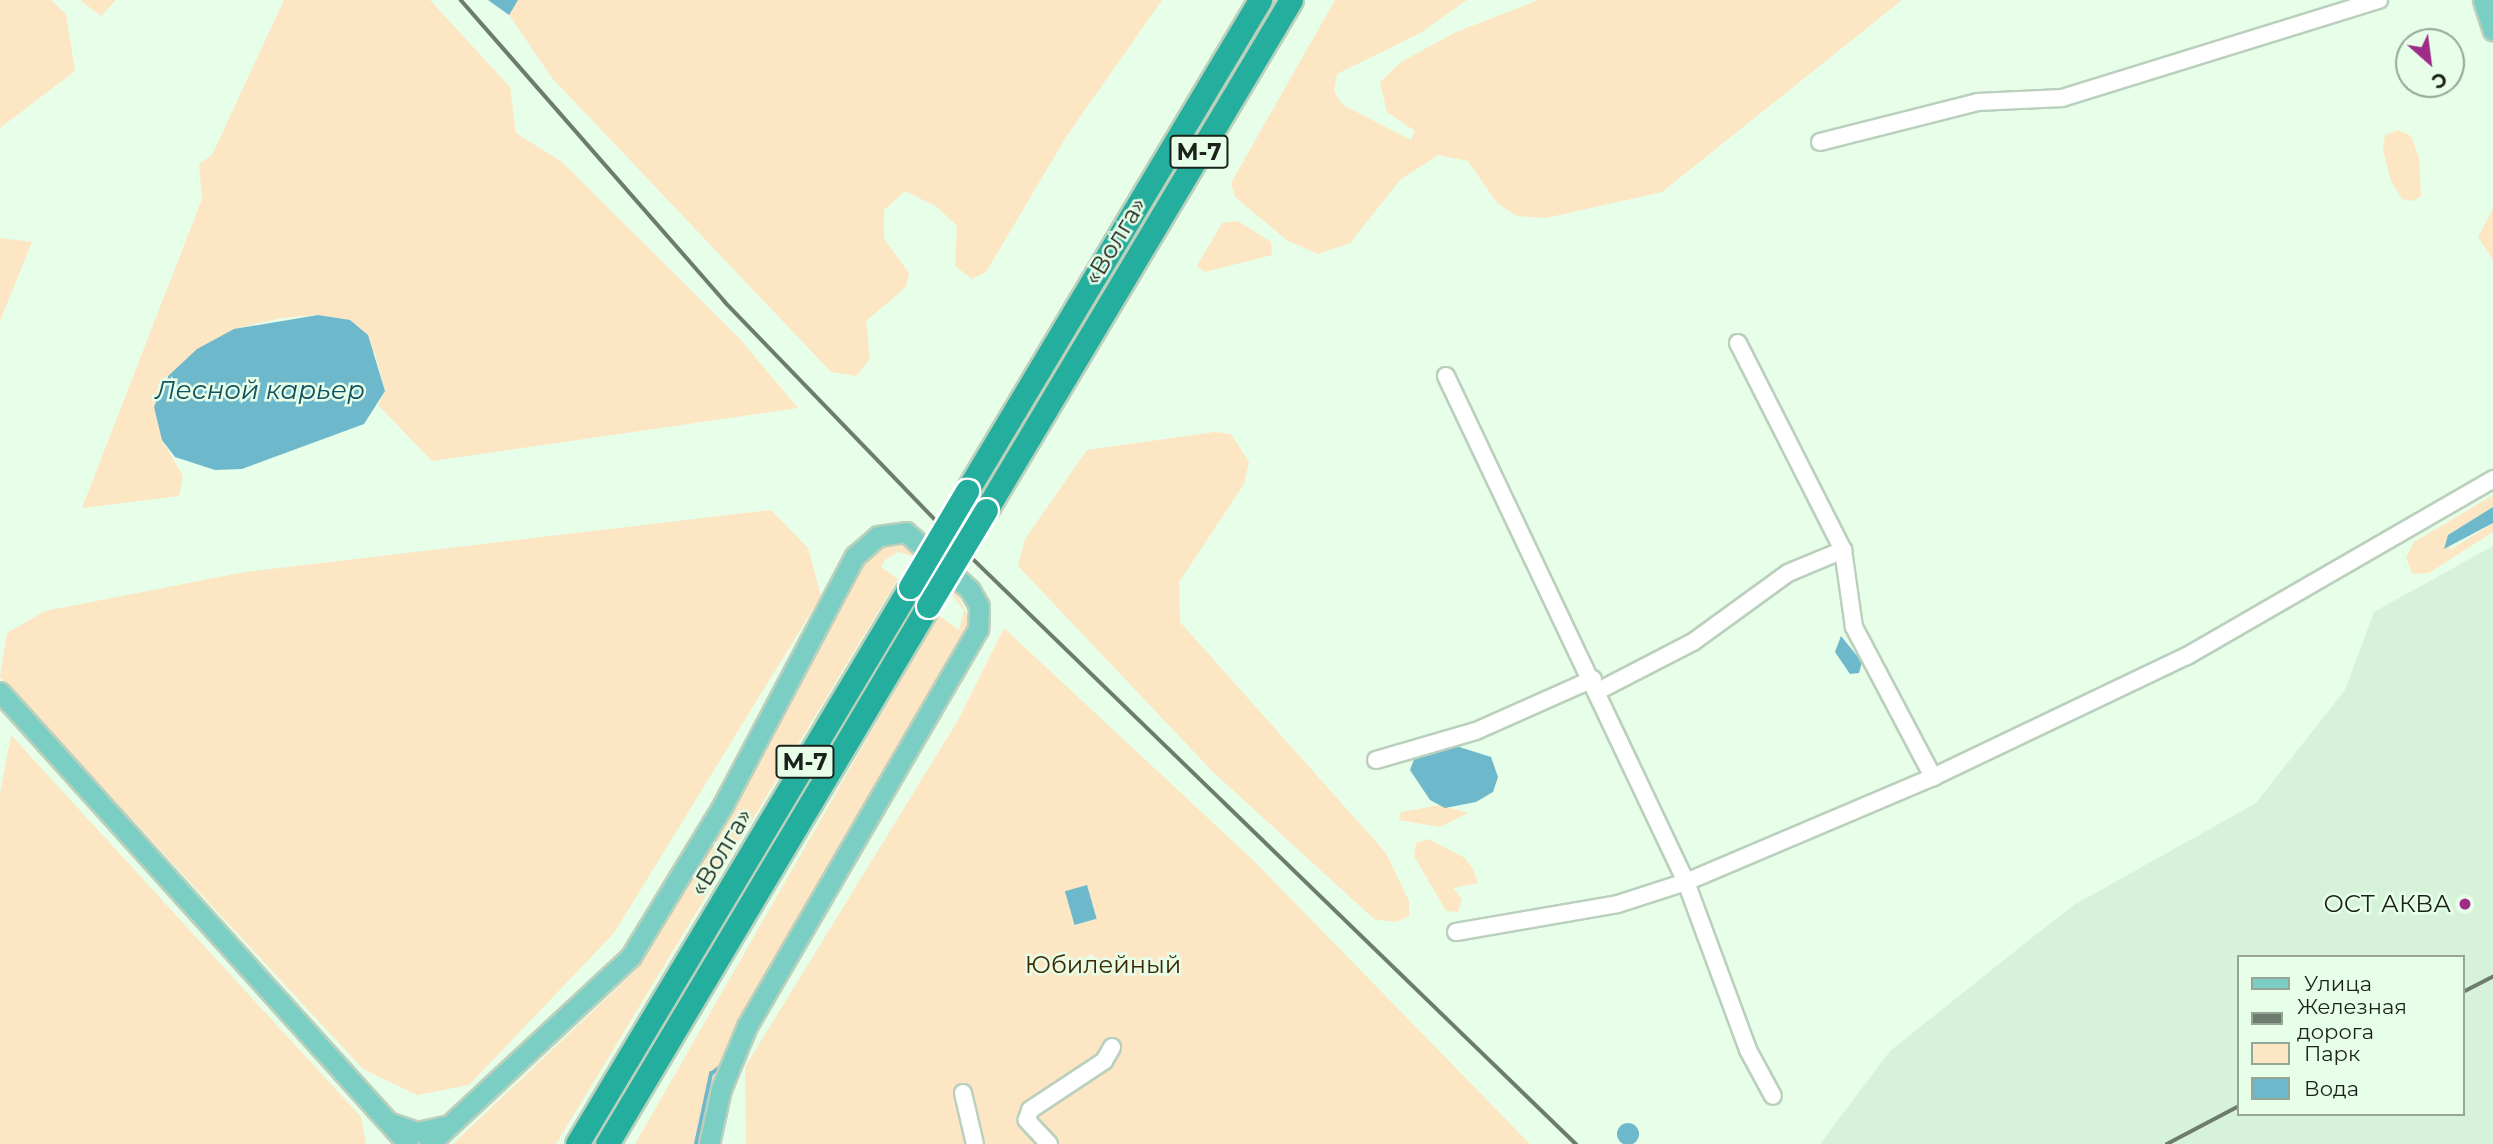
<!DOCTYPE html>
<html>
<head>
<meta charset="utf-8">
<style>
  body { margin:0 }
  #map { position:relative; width:2493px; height:1144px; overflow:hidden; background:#e7fee9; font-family:Montserrat,sans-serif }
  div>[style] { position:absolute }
  .built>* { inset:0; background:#d6f3d9 }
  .green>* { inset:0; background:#fce6c3 }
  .water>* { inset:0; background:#6eb8cb; transform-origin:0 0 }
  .round { border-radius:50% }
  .stream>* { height:3.5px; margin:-1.75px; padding:0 1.75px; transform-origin:1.75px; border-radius:1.75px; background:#6eb8cb }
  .roads { filter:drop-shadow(2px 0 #bad0bc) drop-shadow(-2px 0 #bad0bc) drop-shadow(0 2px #bad0bc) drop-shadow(0 -2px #bad0bc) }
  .minor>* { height:16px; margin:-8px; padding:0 8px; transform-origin:8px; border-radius:8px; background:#fff }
  .major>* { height:19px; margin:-9.5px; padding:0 9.5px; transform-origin:9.5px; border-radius:9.5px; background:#7bcec4 }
  .highway>* { height:23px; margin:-11.5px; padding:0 11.5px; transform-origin:11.5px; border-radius:11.5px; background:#23ae9d }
  .rail>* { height:3.5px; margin:-1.75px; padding:0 1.75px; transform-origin:1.75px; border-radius:1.75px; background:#6e7c6f }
  .bridges { filter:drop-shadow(2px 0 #fff) drop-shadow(-2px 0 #fff) drop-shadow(0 2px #fff) drop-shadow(0 -2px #fff) }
  .highway-bridge>* { height:23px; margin:-11.5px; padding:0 11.5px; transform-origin:11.5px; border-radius:11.5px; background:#23ae9d }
  .dots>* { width:19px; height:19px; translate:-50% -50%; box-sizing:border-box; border:4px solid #e7fee9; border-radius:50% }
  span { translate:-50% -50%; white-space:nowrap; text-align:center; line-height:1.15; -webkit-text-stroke:5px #e7fee9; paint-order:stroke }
  .shield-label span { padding:2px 5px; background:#e7fee9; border:2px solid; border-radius:5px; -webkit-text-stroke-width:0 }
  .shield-label { font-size:23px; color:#1a221b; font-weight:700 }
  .street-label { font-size:24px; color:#1a221b }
  .poi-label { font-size:24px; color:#1a221b }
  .right { translate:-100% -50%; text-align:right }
  .park-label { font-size:24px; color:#3e2900 }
  .water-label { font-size:26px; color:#125260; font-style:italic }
  .legend { position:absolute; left:2237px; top:955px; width:228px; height:161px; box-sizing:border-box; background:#e7fee9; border:2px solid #95a697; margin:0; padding:9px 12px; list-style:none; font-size:21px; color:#1a221b }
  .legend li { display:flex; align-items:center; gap:14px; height:35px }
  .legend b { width:35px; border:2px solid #95a697 }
  .north { position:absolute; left:2395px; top:28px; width:70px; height:70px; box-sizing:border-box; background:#e7fee9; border:2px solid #95a697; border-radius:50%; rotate:152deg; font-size:19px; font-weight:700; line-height:28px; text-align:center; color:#1a221b }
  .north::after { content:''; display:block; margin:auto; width:24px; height:32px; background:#9f2c87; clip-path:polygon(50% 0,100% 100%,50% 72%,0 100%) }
</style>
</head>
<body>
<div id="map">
  <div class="built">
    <i style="clip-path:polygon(evenodd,2493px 546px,2493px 1144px,1820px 1144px,1890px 1051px,2034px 936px,2074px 905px,2256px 803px,2345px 690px,2374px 612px,2493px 546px,2239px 957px,2463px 957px,2463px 1114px,2239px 1114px,2239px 957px)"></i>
  </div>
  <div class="green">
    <i style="clip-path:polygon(0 0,51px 0,66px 14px,75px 71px,0 128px)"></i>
    <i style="clip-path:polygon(80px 0,116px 0,101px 16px)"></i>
    <i style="clip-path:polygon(284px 0,430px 0,510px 87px,516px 133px,562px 162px,740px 339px,798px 408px,432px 461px,378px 405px,385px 391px,375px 353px,318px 315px,281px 318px,234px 329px,162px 440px,183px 476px,179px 496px,82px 508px,202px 199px,199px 164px,212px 155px)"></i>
    <i style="clip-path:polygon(499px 0,1162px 0,1066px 137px,986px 272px,972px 279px,955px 266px,957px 226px,937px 207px,905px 191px,884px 210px,884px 239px,909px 273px,906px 287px,866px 321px,870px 359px,856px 376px,831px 372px,552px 78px)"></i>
    <i style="clip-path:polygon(1335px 0,1467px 0,1422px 32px,1337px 74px,1334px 91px,1343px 105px,1411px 140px,1415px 131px,1387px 112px,1380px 82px,1401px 62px,1456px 32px,1539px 0,1902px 0,1662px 192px,1546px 218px,1517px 216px,1497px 203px,1468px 161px,1438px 155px,1400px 180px,1350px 243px,1318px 254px,1288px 241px,1235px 197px,1231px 183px)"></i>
    <i style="clip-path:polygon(2398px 130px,2411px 136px,2419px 158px,2421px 196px,2413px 201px,2402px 199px,2391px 181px,2383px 150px,2385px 135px)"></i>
    <i style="clip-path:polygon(2493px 209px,2493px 260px,2478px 237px)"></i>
    <i style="clip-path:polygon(1238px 221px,1271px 242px,1272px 255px,1205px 272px,1197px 266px,1222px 223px)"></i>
    <i style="clip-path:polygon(0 238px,32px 242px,0 321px)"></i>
    <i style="clip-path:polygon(1215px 432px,1231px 434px,1249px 462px,1244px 484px,1179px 582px,1180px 622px,1386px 853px,1409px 901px,1409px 916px,1396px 922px,1374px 919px,1213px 772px,1018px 566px,1025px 539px,1087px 450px)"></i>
    <i style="clip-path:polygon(2493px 495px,2493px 507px,2448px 535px,2450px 550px,2493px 523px,2493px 532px,2429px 573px,2412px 574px,2406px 557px,2414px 542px)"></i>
    <i style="clip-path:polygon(771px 510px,808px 548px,821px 596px,614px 933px,469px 1085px,417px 1095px,363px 1069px,0 677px,7px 633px,45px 611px,245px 572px)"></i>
    <i style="clip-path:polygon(892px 541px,916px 548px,912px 556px,898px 552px,885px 560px,881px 567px,898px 579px,556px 1144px,453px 1144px,635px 971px,858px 566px)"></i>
    <i style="clip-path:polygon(954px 588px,971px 623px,739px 1023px,710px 1087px,700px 1144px,635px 1144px,938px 615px,959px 630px,964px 611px,951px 593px)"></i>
    <i style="clip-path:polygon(1004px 628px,1254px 861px,1530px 1144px,746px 1144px,745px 1067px,957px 722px)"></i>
    <i style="clip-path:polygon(11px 735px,361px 1117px,366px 1144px,0 1144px,0 793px)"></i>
    <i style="clip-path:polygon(1440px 805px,1468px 813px,1440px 827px,1399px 820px,1401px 812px)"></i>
    <i style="clip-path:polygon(1428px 839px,1465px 858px,1473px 869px,1478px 883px,1453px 888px,1462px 899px,1458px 912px,1446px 911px,1414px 856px,1416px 843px)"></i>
  </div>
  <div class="water">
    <i style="clip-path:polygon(488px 0,518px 0,509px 15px)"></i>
    <i style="clip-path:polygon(318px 315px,350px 320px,368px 335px,385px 391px,364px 424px,242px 469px,215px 470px,175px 457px,162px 440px,154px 407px,166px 378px,197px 349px,234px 329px)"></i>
    <i style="clip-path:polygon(2493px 507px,2493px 523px,2444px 549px,2448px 535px)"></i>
    <i style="clip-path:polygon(1841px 636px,1862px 662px,1859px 673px,1850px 674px,1835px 652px)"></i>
    <i style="clip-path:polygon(1456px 746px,1491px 757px,1498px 777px,1493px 792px,1476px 802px,1445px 808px,1430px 800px,1410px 770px,1415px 757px)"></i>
    <i style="left:1087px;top:885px;width:35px;height:23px;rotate:74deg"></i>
    <i class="round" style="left:1617px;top:1123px;width:22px;height:22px"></i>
  </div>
  <div class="stream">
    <i style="left:696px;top:1144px;width:72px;rotate:-77.9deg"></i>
    <i style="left:711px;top:1074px;width:15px;rotate:-37deg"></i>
  </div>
  <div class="roads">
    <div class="minor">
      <i style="left:1820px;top:142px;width:163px;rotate:-14.2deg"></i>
      <i style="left:1978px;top:102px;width:84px;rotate:-2.7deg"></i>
      <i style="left:2062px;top:98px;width:332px;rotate:-17.2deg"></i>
      <i style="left:1738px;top:343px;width:232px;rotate:63.1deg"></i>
      <i style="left:1843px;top:550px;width:78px;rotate:81.9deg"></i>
      <i style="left:1854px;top:627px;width:170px;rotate:62.2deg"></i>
      <i style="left:1446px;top:376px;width:560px;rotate:64.62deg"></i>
      <i style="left:1686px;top:882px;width:179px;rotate:69.7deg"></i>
      <i style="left:1748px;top:1050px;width:52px;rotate:61.5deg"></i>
      <i style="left:1598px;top:691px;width:107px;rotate:-27.3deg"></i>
      <i style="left:1693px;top:642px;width:117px;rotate:-36deg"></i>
      <i style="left:1788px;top:573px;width:60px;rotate:-22.7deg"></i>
      <i style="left:1376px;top:760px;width:104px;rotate:-16.2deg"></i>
      <i style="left:1476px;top:731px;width:128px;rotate:-24deg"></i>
      <i style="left:1456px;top:932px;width:164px;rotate:-9.8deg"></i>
      <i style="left:1618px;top:904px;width:71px;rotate:-17.9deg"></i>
      <i style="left:1686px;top:882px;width:268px;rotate:-23deg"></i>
      <i style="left:1933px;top:777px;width:281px;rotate:-25.5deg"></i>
      <i style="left:2187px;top:656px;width:354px;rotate:-30deg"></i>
      <i style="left:963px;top:1093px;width:52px;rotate:76.8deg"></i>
      <i style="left:1049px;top:1144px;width:33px;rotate:-133deg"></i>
      <i style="left:1027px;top:1120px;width:10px;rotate:-73deg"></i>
      <i style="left:1030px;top:1110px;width:89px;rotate:-33.5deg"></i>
      <i style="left:1104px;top:1061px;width:16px;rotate:-60deg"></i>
    </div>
    <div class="major">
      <i style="left:2483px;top:0;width:32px;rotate:72deg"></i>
      <i style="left:0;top:692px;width:609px;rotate:47.93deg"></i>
      <i style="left:391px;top:1123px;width:28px;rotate:19deg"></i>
      <i style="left:417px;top:1132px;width:33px;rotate:-12deg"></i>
      <i style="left:429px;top:1144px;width:276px;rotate:-42.9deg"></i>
      <i style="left:631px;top:956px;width:177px;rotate:-58.6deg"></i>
      <i style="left:723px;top:805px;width:282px;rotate:-62.1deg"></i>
      <i style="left:855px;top:556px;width:30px;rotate:-41deg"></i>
      <i style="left:878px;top:536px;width:28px;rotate:-8deg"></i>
      <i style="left:906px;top:532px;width:86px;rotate:42.2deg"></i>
      <i style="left:970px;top:590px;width:18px;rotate:61deg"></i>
      <i style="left:979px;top:606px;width:23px;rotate:92deg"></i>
      <i style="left:978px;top:629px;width:459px;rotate:120.2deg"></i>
      <i style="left:747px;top:1026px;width:68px;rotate:112.4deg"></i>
      <i style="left:721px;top:1089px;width:56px;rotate:102.3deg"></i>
    </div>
    <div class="highway">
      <i style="left:967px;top:491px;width:572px;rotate:-59.17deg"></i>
      <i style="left:986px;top:510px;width:594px;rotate:-59.12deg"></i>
      <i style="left:577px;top:1144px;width:649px;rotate:-59.13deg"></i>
      <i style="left:607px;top:1144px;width:626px;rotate:-59.18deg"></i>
    </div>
  </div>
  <div class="rail">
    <i style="left:461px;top:0;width:401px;rotate:48.8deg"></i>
    <i style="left:725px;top:302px;width:356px;rotate:46deg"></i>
    <i style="left:972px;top:558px;width:842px;rotate:44.13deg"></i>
    <i style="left:2463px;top:992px;width:34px;rotate:-27deg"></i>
    <i style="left:2167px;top:1144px;width:81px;rotate:-27.8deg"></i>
  </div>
  <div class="bridges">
    <div class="highway-bridge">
      <i style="left:910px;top:587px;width:112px;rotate:-59.3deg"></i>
      <i style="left:928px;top:606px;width:112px;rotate:-58.9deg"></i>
    </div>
  </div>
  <div class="dots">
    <i style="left:2465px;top:904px;background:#9f2c87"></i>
  </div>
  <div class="shield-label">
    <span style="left:1199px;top:152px">М-7</span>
    <span style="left:805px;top:762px">М-7</span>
  </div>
  <div class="street-label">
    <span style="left:1115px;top:241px;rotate:-59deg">«Волга»</span>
    <span style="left:721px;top:852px;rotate:-59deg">«Волга»</span>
  </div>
  <div class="poi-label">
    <span class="right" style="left:2451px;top:904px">ОСТ АКВА</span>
  </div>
  <div class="park-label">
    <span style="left:1103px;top:965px">Юбилейный</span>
  </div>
  <div class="water-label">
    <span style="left:260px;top:391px">Лесной карьер</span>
  </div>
  <ul class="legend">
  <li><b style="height:9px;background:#7bcec4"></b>Улица</li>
  <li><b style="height:9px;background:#6e7c6f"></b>Железная дорога</li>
  <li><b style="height:19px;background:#fce6c3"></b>Парк</li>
  <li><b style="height:19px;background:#6eb8cb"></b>Вода</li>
  </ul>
  <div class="north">С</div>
</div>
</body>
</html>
